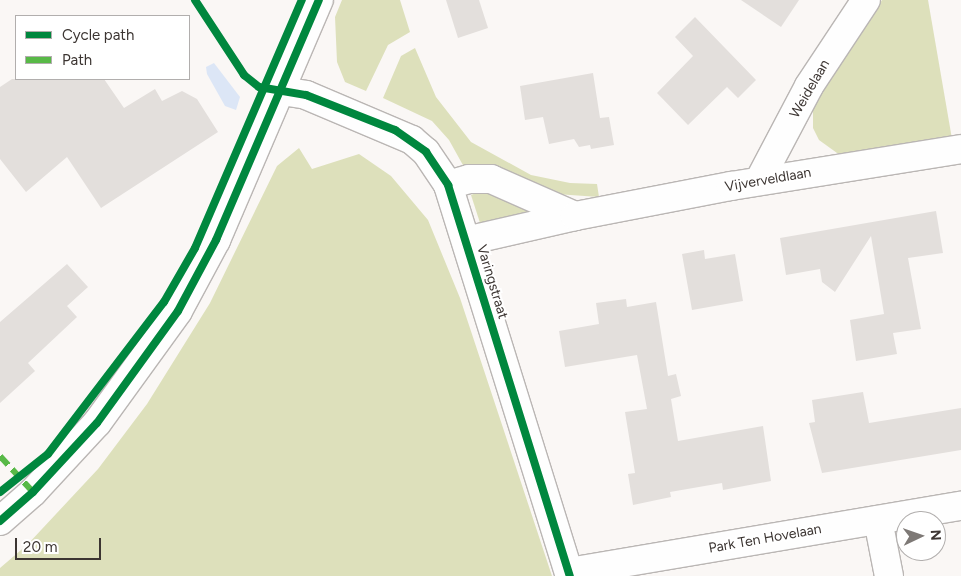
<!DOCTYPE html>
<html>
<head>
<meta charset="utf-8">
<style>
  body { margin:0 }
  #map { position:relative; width:961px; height:576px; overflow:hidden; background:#faf7f5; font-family:Figtree,sans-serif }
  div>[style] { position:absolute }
  .green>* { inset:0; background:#dde0bb }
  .water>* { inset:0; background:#dce6f6 }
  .building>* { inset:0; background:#e3dfdc }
  .roads { filter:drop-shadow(1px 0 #bab6b4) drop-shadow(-1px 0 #bab6b4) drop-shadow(0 1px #bab6b4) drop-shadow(0 -1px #bab6b4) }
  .minor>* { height:28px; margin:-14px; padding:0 14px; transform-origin:14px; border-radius:14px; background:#fefefe }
  .quiet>* { height:6px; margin-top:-3px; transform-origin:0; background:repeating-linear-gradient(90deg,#58b947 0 12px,transparent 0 18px) }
  .cycleway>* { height:8px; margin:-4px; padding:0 4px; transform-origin:4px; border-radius:4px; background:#00873e }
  span { translate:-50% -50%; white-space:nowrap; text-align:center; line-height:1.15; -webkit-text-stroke:4px #fff; paint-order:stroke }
  .street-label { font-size:14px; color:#3c3532 }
  .legend { position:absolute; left:15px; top:15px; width:175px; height:65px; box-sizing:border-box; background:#fff; border:1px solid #b1aead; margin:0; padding:6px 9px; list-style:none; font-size:15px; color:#3c3532 }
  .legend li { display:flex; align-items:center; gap:10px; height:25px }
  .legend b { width:25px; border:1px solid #b1aead }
  .north { position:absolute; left:896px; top:511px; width:50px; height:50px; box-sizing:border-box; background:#fff; border:1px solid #b1aead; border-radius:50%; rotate:87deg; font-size:14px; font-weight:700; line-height:20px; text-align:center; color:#3c3532 }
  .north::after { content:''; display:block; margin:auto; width:18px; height:22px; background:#7e7976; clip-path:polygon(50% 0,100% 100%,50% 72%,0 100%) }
  .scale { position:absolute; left:15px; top:538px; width:86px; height:22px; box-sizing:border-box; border:2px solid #3c3532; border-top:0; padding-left:6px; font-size:15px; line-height:18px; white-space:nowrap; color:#3c3532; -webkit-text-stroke:4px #fff; paint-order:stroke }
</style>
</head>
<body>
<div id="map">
  <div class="green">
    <i style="clip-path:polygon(342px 0,400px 0,410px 32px,388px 45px,366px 91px,345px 82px,337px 62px,335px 17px)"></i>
    <i style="clip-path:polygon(882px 0,928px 0,952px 139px,845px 155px,837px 153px,819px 140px,813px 128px,813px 110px,819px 95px)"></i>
    <i style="clip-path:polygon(415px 48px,436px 97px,471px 142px,531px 175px,570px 183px,597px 184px,599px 197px,556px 194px,464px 167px,449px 140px,432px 121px,383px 98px,401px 56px)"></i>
    <i style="clip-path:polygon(299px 148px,312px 169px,359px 154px,391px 176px,428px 220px,460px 298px,552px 576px,0 576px,0 568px,28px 544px,98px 469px,147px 404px,210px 303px,277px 166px)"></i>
    <i style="clip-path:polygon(486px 189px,548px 209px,481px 226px,471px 195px)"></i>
  </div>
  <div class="water">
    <i style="clip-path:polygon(214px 63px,240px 97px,236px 110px,225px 106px,207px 74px,206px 67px)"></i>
  </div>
  <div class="building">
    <i style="clip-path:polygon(446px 0,479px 0,488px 28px,458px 38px)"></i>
    <i style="clip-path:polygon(741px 0,799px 0,781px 27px)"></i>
    <i style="clip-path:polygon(695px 17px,756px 80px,738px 98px,727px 87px,688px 125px,657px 93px,693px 56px,675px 37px)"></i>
    <i style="clip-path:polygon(593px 73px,600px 118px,609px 117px,614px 145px,591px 149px,590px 145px,579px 147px,574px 139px,549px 144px,543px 117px,525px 120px,520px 86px)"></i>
    <i style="clip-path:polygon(12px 79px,104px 79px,124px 108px,155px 89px,162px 101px,182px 91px,197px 99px,218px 132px,101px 208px,67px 157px,26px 192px,0 159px,0 87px)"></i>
    <i style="clip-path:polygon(936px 211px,943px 253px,908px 258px,921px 329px,893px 333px,897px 354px,856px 361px,850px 320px,884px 314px,871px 236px,835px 292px,822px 282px,820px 269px,786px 275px,780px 238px)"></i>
    <i style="clip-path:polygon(704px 250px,705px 259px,735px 254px,743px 301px,692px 310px,682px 254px)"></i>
    <i style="clip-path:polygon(67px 264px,88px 287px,67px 306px,77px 317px,28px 363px,35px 371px,0 403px,0 322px)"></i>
    <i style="clip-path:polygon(626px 299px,627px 307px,656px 302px,668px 376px,676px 374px,681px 396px,671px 399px,678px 441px,763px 426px,771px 481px,723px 490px,722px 483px,670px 492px,671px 497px,633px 505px,628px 474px,635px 473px,625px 412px,647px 409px,637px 355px,565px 367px,559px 331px,599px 324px,596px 303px)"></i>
    <i style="clip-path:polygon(863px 392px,869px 423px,961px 408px,961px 450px,822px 473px,809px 423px,815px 422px,812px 400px)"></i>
  </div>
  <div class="roads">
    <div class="minor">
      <i style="left:282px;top:91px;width:24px;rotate:9deg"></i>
      <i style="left:306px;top:95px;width:115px;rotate:23deg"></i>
      <i style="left:412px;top:140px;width:18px;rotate:41deg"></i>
      <i style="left:426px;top:152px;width:40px;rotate:56deg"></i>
      <i style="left:448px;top:185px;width:410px;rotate:72.7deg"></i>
      <i style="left:759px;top:181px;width:107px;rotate:-62.2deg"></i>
      <i style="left:809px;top:86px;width:103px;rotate:-56.5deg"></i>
      <i style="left:448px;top:185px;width:22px;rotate:-16deg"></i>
      <i style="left:469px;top:179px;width:22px"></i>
      <i style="left:491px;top:179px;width:92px;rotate:23.8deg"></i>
      <i style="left:466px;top:241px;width:112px;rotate:-12.9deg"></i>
      <i style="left:575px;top:216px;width:159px;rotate:-10.9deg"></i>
      <i style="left:731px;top:186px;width:233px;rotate:-9.1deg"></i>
      <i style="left:878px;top:520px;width:57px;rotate:78.9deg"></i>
      <i style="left:0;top:521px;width:44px;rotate:-41.3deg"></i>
      <i style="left:33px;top:492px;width:94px;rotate:-47.2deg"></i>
      <i style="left:97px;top:423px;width:138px;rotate:-54.1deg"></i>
      <i style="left:178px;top:311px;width:81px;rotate:-61.8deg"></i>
      <i style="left:216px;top:240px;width:261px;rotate:-66.8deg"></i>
      <i style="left:569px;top:572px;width:398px;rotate:-9.6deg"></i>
    </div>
  </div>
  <div class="quiet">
    <i style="left:0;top:456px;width:49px;rotate:47.5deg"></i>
  </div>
  <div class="cycleway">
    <i style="left:195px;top:0;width:90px;rotate:56.8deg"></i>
    <i style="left:244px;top:75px;width:19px;rotate:39deg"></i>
    <i style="left:259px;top:87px;width:48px;rotate:9.7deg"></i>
    <i style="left:306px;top:95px;width:96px;rotate:21.5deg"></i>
    <i style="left:395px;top:130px;width:38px;rotate:35deg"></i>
    <i style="left:426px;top:152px;width:40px;rotate:56deg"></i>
    <i style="left:448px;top:185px;width:410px;rotate:72.7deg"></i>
    <i style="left:0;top:492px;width:61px;rotate:-38.4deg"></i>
    <i style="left:48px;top:454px;width:191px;rotate:-52.7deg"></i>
    <i style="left:164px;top:302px;width:62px;rotate:-60.1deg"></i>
    <i style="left:195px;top:248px;width:270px;rotate:-66.7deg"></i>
    <i style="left:0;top:521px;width:44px;rotate:-41.3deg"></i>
    <i style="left:33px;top:492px;width:94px;rotate:-47.2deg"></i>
    <i style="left:97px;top:423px;width:138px;rotate:-54.1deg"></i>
    <i style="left:178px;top:311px;width:81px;rotate:-61.8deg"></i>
    <i style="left:216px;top:240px;width:261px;rotate:-66.8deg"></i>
  </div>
  <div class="street-label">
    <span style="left:810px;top:89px;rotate:-60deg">Weidelaan</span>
    <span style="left:768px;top:180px;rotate:-10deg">Vijverveldlaan</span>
    <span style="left:492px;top:282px;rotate:73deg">Varingstraat</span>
    <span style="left:765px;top:539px;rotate:-10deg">Park Ten Hovelaan</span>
  </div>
  <ul class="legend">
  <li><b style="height:6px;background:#00873e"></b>Cycle path</li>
  <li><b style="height:6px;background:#58b947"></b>Path</li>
  </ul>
  <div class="north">N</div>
  <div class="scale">20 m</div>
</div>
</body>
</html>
